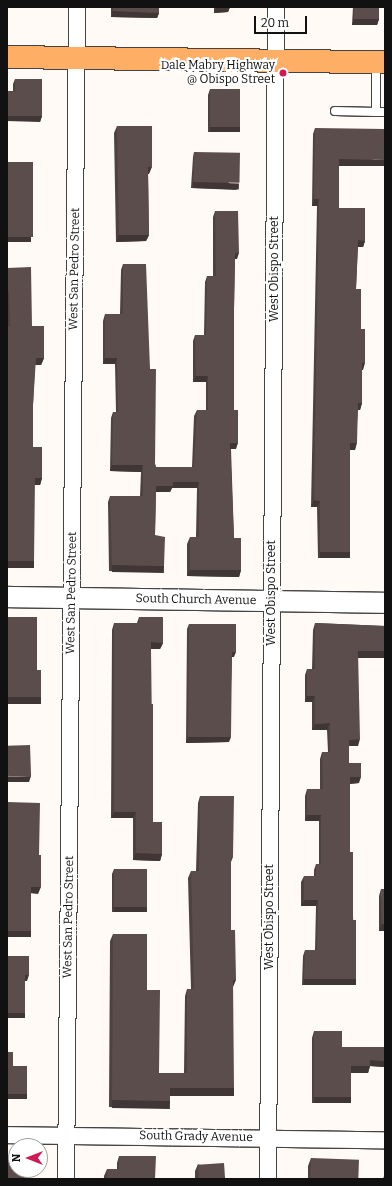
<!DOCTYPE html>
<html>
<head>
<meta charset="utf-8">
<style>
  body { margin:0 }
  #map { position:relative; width:392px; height:1186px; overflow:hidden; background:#fffaf5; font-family:Bitter,serif }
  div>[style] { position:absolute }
  .roads { filter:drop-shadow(1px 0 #444) drop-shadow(-1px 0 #444) drop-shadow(0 1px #444) drop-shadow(0 -1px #444) }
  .service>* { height:8px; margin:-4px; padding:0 4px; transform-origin:4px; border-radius:4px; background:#fff }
  .minor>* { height:16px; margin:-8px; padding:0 8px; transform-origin:8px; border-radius:8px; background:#fff }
  .tertiary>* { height:20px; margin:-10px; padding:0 10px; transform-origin:10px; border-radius:10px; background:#fff }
  .primary>* { height:22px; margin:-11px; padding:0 11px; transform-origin:11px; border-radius:11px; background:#ffae65 }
  .wall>* { inset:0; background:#4e4241 }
  .shaded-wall>* { inset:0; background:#403635; transform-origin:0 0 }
  .building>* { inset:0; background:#5b4d4c; transform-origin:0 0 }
  .dots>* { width:11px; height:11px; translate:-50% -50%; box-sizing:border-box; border:2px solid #fff; border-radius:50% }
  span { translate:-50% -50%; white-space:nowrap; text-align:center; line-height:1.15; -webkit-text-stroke:4px #fff; paint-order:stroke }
  .poi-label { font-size:12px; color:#111 }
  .right { translate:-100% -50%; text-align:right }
  .street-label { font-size:12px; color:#111 }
  .frame { position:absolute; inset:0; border:8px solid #111; pointer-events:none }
  .north { position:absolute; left:8px; top:1138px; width:40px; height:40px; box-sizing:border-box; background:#fff; border:1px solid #a0a0a0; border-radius:50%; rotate:270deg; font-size:11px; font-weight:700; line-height:16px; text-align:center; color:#111 }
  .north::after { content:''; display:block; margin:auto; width:14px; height:18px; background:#d01955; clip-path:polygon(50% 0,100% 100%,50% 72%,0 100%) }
  .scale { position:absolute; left:254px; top:16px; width:53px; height:18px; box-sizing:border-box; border:2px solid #111; border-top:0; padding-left:5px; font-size:12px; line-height:14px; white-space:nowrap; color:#111; -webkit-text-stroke:3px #fff; paint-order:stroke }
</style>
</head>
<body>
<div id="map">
  <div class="roads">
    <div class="service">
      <i style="left:376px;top:63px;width:49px;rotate:90deg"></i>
      <i style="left:376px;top:112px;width:9px"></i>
      <i style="left:335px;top:111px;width:41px;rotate:1.4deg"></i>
    </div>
    <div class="minor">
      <i style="left:7px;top:1135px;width:378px;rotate:0.8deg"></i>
      <i style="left:66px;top:1179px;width:1172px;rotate:-89.46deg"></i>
      <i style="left:268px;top:1179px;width:1172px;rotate:-89.61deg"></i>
    </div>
    <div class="tertiary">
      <i style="left:7px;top:597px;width:378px;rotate:0.9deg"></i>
    </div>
    <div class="primary">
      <i style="left:7px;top:57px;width:378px;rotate:0.8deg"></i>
    </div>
  </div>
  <div class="wall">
    <i style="clip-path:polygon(111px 7px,159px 7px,159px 13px,157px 18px,111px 17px)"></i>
    <i style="clip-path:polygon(214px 7px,230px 7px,228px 12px,214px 13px)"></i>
    <i style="clip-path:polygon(353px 7px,379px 7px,379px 19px,377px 25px,352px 25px)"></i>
    <i style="clip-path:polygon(15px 79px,42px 116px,40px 122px,13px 91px,13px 84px)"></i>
    <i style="clip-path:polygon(210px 89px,238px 132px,208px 132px,208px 95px)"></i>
    <i style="clip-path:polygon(117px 126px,149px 174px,148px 174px,149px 235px,146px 241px,116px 242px,114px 133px)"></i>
    <i style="clip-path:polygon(315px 128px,385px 166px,339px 166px,339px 208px,365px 241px,363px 247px,358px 247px,356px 289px,361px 329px,363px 370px,362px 370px,362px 403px,360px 410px,358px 410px,355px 450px,350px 450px,348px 558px,318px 558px,317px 507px,311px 507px,317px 206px,312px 206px,313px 134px)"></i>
    <i style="clip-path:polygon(194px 152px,237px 190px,191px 188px,193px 157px)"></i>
    <i style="clip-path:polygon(215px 211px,237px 259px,235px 259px,234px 309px,234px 410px,236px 449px,231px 449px,234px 538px,241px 570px,239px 577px,187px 576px,187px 544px,190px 537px,196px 537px,197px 488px,172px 488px,170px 492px,156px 492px,155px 535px,162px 572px,109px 571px,108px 502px,110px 496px,140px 496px,141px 472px,110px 471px,111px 418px,113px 412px,116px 412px,115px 364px,103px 364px,103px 321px,105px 314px,120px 314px,121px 270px,123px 264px,150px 369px,155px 464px,156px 467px,192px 467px,194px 416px,197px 410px,206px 410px,206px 382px,193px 382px,193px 341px,195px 335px,204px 335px,205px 282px,207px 276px,213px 276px,213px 217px)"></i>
    <i style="clip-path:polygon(7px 268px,32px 326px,44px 358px,41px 365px,35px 365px,33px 405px,33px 447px,42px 478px,40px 485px,34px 485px,34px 561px,32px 568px,7px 568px)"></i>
    <i style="clip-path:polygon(139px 617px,163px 643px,160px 649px,151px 649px,153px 822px,162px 854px,160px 861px,133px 860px,133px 818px,111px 818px,112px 630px,114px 623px,137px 623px)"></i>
    <i style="clip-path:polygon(315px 623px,385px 626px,385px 657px,358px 657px,358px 746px,349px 746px,349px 763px,359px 783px,350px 784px,350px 852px,356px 979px,353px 985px,302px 985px,303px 956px,305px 950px,315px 950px,316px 906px,301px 906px,301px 882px,304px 876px,314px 876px,314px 870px,316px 864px,319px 864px,319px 821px,305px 821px,305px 796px,307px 789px,320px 789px,320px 759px,322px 752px,328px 752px,327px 730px,312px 730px,312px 702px,305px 702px,305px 675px,307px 669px,312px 669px,313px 630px)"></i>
    <i style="clip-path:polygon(189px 624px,234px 657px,232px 657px,229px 742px,186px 743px,187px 629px)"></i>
    <i style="clip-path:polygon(200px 796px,233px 857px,231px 862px,231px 930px,233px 987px,231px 1096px,170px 1096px,170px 1101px,168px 1108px,109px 1107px,110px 941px,113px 934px,147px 990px,159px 1073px,184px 1073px,185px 996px,187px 989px,191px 989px,188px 878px,191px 871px,196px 871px,198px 803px)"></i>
    <i style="clip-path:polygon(114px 869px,147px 907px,145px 912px,112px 912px,112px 874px)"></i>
    <i style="clip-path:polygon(381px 889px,385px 931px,379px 931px,379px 896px)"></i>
    <i style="clip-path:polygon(314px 1031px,342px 1047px,384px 1047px,385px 1044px,385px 1067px,370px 1066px,368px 1073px,351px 1073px,351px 1097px,349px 1103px,312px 1103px,312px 1038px)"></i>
    <i style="clip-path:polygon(119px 1156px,155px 1179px,104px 1179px,104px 1176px,107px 1169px,117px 1169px,117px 1163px)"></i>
    <i style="clip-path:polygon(311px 1158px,359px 1179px,308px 1179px,308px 1166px)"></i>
    <i style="clip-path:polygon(198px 1164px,225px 1179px,195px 1179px,195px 1171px)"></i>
    <i style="clip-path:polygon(385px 1173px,385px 1179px,383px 1179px)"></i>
  </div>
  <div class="shaded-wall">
    <i style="clip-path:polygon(216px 7px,230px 7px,228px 12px,214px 13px)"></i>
    <i style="clip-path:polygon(113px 11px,159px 13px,157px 18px,111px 17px)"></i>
    <i style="clip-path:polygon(354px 19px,379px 19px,377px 25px,352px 25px)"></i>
    <i style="clip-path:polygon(7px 116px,42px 116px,40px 122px,7px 121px)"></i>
    <i style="left:210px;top:127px;width:30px;height:5px"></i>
    <i style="clip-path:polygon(339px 159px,385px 160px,385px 166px,336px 166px)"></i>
    <i style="clip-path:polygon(148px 167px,152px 167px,149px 174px,146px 174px)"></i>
    <i style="left:193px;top:182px;width:46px;height:6px;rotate:2deg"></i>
    <i style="clip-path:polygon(314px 199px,319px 199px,317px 206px,312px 206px)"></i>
    <i style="clip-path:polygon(119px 235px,149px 235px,146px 241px,116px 242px)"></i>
    <i style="left:7px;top:237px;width:24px;height:5px"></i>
    <i style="clip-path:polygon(358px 240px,365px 241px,363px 247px,356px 247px)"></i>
    <i style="clip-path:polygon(235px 253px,239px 253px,237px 259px,233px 259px)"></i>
    <i style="clip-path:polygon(36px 358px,44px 358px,41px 365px,33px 365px)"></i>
    <i style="clip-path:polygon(105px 358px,117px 358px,115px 364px,103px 364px)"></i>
    <i style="clip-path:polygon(362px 363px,365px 363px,363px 370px,360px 370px)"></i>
    <i style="clip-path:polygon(196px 376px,208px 376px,206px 382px,193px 382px)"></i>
    <i style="clip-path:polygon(358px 403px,362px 403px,360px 410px,355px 410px)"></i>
    <i style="clip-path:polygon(230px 443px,238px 443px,236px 449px,228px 449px)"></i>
    <i style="clip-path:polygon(350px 443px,357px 443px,355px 450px,348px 450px)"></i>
    <i style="clip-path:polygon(112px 465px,143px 465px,141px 472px,110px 471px)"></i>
    <i style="clip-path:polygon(35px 478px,42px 478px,40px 485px,32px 485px)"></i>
    <i style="clip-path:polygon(173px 482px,199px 482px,197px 488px,172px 488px,170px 492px,154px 492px,156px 486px)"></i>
    <i style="clip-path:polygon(314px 500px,320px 501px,317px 507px,311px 507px)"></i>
    <i style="left:320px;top:552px;width:30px;height:6px"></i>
    <i style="left:7px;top:561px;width:27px;height:7px"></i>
    <i style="left:112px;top:565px;width:52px;height:7px;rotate:1deg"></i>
    <i style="clip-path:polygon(190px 570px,241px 570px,239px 577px,187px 576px)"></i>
    <i style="clip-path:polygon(151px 642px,163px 643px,160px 649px,148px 649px)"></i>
    <i style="left:358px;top:651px;width:27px;height:7px"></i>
    <i style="clip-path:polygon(232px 652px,236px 652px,234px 657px,230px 657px)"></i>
    <i style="clip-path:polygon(307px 696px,315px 696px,312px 702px,305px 702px)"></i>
    <i style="left:7px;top:697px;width:34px;height:7px"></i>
    <i style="clip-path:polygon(330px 723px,327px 730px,312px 730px,315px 724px)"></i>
    <i style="clip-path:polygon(188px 737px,231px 737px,229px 742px,186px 743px)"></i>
    <i style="clip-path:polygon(360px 739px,358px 746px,346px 746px,349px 740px)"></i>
    <i style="clip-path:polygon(31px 776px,29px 782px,7px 782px,7px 777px)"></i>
    <i style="clip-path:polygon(350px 777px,361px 777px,359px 783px,347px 784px)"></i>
    <i style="clip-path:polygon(114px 812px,136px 812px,133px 818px,111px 818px)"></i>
    <i style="clip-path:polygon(307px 815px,321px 815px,319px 821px,305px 821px)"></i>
    <i style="clip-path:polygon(136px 853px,162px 854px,160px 861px,133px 860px)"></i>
    <i style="clip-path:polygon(31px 887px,41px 887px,38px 894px,29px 893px)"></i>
    <i style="clip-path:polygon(304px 900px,318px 900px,316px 906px,301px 906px)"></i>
    <i style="left:114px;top:907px;width:33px;height:5px"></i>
    <i style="clip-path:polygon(382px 924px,385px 924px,385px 931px,379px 931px)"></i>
    <i style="left:7px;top:931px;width:24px;height:6px"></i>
    <i style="clip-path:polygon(25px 975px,29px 975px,27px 981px,24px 981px)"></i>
    <i style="left:304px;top:979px;width:52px;height:6px"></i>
    <i style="clip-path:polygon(233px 980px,236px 980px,233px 987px)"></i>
    <i style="left:7px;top:1013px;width:18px;height:5px"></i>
    <i style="left:370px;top:1060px;width:15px;height:6px;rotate:4deg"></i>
    <i style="clip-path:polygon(351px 1066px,370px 1066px,368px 1073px,349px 1073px)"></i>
    <i style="left:170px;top:1088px;width:64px;height:8px"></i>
    <i style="left:7px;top:1094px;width:20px;height:5px"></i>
    <i style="left:314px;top:1097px;width:37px;height:6px"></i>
    <i style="left:112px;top:1100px;width:58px;height:8px;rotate:1deg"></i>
  </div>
  <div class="building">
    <i style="clip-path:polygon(113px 7px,159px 7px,159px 13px,113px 11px)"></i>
    <i style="left:354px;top:7px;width:25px;height:12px"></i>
    <i style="clip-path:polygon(15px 79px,42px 79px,42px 116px,7px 116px,7px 91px,15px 91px)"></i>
    <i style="left:210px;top:89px;width:30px;height:38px"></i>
    <i style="clip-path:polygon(117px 126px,152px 126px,152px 167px,148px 167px,149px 235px,119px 235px)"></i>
    <i style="clip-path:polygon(315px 128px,385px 129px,385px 160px,339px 159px,339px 208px,365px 208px,365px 241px,358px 240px,356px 289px,361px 289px,361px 329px,365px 329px,365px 363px,362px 363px,362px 403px,358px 403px,357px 443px,350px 443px,350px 552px,320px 552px,320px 501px,314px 500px,319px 199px,314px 199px)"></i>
    <i style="left:194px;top:152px;width:46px;height:30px;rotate:1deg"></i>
    <i style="left:7px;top:162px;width:26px;height:75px"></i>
    <i style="clip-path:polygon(215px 211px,238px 211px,239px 253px,235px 253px,234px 309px,234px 410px,238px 410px,238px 443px,230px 443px,234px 538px,241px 538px,241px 570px,190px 570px,190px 537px,199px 537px,199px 482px,173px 482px,173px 486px,156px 486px,155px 535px,165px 537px,164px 566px,112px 565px,110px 496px,143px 496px,143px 465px,112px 465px,113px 412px,118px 412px,117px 358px,105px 358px,105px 314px,123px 314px,123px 264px,146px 264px,150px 369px,156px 369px,155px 464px,156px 467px,194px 467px,197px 410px,208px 410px,208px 376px,196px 376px,195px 335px,206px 335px,207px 276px,216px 276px)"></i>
    <i style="clip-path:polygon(31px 267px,32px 326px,44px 326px,44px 358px,36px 358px,33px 405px,33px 447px,42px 447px,42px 478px,35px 478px,34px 561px,7px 561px,7px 326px,10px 326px,9px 292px,7px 292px,7px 268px)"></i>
    <i style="clip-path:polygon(7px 617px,37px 617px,37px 670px,41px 670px,41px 697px,7px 697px)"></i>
    <i style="clip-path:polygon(139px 617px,163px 617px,163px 643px,151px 642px,151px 704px,153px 704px,153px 822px,162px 822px,162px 854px,136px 853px,136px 812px,114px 812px,114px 623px,139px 623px)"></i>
    <i style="clip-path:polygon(315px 623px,385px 626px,385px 651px,358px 651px,360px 739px,349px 740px,349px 763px,361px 763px,361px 777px,350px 777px,350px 852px,353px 852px,353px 920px,356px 920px,356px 979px,304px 979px,305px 950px,317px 950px,318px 900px,304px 900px,304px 876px,316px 876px,316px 864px,321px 864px,321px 815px,307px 815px,307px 789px,323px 789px,322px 752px,330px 752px,330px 723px,315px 724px,315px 696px,307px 696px,307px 669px,315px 669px)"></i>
    <i style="clip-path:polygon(189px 624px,236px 624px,236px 652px,232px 652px,231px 737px,188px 737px)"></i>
    <i style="left:30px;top:745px;width:31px;height:23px;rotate:88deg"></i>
    <i style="clip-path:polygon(200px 796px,234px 796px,233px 857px,231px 857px,231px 930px,235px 930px,236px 980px,233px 980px,234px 1088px,170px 1088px,170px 1101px,112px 1100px,113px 934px,147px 934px,147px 990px,160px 990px,159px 1073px,187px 1073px,187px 989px,194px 989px,191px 871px,199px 871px)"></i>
    <i style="clip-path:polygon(7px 802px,40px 803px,39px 855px,41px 855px,41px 887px,31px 887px,31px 931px,7px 931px)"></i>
    <i style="left:114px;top:869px;width:33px;height:38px"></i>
    <i style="clip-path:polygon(381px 889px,385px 889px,385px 924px,382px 924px)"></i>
    <i style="clip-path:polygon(7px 956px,29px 956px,29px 975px,25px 975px,25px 1013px,7px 1013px)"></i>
    <i style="clip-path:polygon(314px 1031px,342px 1031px,342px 1047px,385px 1047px,385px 1061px,370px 1060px,370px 1066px,351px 1066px,351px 1097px,314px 1097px)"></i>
    <i style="clip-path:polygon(7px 1052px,13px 1052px,13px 1066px,27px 1066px,27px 1094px,7px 1094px)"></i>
    <i style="clip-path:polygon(119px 1156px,156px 1156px,155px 1179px,107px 1179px,107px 1169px,119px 1169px)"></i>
    <i style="left:311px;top:1158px;width:48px;height:21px;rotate:2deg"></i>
    <i style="clip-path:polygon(7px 1160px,16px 1160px,16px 1170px,27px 1170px,27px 1179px,7px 1179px)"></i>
    <i style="left:224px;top:1163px;width:16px;height:26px;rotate:86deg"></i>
  </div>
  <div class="dots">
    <i style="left:283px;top:73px;background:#d01955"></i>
  </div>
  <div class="poi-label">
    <span class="right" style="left:275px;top:73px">Dale Mabry Highway<br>@ Obispo Street</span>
  </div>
  <div class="street-label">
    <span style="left:75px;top:269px;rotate:-89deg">West San Pedro Street</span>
    <span style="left:275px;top:269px;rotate:-90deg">West Obispo Street</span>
    <span style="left:72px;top:593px;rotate:-89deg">West San Pedro Street</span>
    <span style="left:272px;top:593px;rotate:-90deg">West Obispo Street</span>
    <span style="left:196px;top:600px;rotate:1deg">South Church Avenue</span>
    <span style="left:69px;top:917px;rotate:-89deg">West San Pedro Street</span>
    <span style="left:270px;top:917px;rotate:-90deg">West Obispo Street</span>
    <span style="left:196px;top:1137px;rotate:1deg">South Grady Avenue</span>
  </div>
  <div class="frame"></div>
  <div class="north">N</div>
  <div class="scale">20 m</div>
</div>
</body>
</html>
